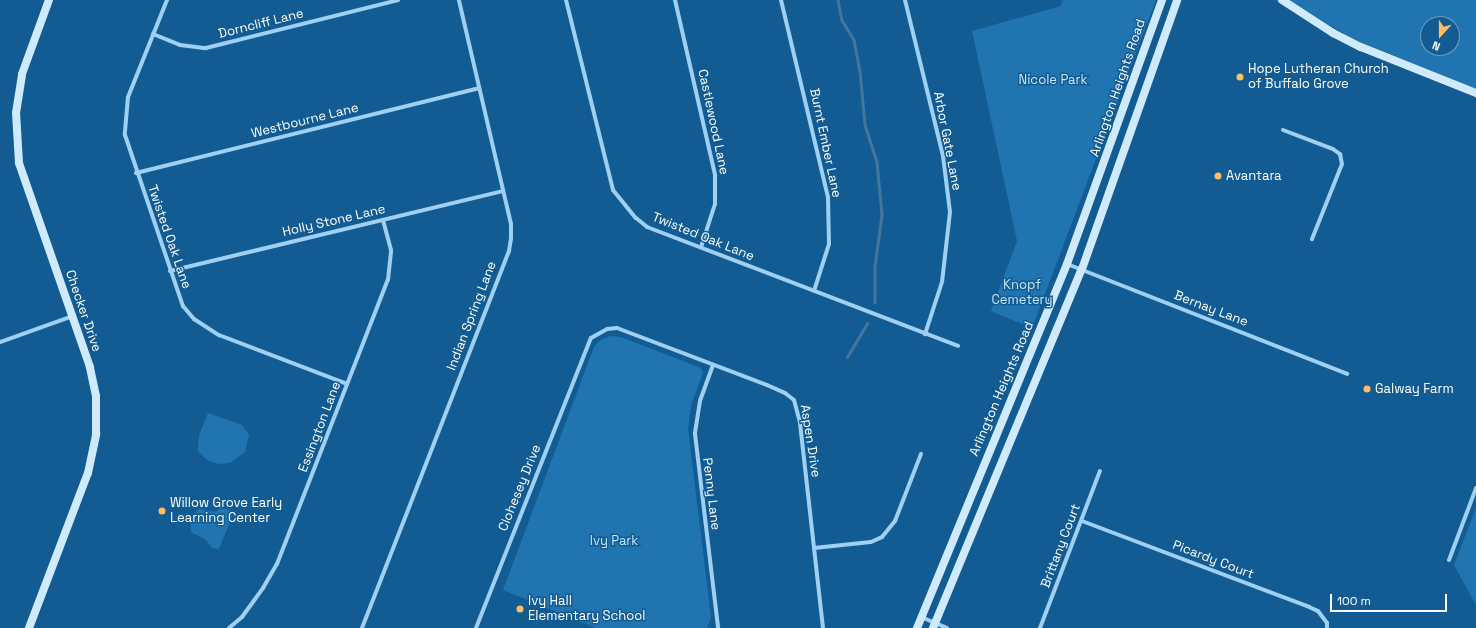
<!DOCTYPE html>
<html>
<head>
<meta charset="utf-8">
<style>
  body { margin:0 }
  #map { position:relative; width:1476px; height:628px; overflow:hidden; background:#125c93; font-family:"Space Grotesk",sans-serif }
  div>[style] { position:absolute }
  .green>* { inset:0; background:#2075b1 }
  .stream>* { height:2.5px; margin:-1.25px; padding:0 1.25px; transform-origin:1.25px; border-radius:1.25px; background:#42769e }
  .street>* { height:4px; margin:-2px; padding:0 2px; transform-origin:2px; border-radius:2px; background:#9fd0f3 }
  .secondary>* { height:8px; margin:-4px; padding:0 4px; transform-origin:4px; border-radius:4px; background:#cfe9fd }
  .dots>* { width:11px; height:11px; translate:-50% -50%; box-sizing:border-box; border:2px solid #125c93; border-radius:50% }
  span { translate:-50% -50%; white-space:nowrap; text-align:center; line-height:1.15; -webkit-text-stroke:3px #125c93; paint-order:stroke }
  .street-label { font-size:13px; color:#fff }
  .poi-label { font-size:13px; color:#fff }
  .left { translate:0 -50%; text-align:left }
  .park-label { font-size:13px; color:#c7e7fd }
  .north { position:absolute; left:1420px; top:16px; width:40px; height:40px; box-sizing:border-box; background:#125c93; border:1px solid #719dbe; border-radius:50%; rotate:201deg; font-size:11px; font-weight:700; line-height:16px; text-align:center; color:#fff }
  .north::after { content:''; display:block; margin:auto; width:14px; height:18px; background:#ffbc61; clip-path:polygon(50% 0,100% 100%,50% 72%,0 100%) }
  .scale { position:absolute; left:1330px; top:594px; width:117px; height:18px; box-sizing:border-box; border:2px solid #fff; border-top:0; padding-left:5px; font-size:12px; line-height:14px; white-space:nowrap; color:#fff; -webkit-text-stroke:3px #125c93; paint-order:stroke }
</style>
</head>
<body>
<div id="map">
  <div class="green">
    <i style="clip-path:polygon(1062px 0,1156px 0,1032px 328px,991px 311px,1017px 241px,972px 31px,1061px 6px)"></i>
    <i style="clip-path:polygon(evenodd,1288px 0,1476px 0,1476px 89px,1351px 38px,1288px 0,1428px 24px,1452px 24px,1452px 48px,1428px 48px,1428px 24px)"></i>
    <i style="clip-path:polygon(610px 336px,621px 337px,701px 368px,703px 373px,691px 405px,688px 429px,711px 617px,707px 628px,596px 628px,503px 590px,594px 347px,599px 341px)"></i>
    <i style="clip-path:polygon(208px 413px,242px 425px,249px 435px,245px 452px,230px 463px,218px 464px,207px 460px,198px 451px,199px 435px)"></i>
    <i style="clip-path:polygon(221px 507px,234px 512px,219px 549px,212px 548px,206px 540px,191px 532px,190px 519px,198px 509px,216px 512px)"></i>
    <i style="clip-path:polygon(1476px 508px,1476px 605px,1454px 565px)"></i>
  </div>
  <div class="stream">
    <i style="left:838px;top:0;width:20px;rotate:79deg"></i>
    <i style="left:842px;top:20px;width:23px;rotate:59deg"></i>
    <i style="left:854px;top:40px;width:31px;rotate:79deg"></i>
    <i style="left:860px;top:70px;width:55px;rotate:84.8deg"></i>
    <i style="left:865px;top:125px;width:39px;rotate:72deg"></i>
    <i style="left:877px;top:162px;width:53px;rotate:84.6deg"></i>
    <i style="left:882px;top:215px;width:52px;rotate:97.7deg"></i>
    <i style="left:875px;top:267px;width:35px;rotate:90deg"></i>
    <i style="left:847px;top:357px;width:39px;rotate:-59deg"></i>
  </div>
  <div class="street">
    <i style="left:167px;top:0;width:105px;rotate:111.9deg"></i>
    <i style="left:128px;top:97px;width:38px;rotate:95deg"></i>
    <i style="left:125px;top:135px;width:181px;rotate:71.3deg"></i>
    <i style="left:183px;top:306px;width:17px;rotate:50deg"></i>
    <i style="left:194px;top:319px;width:30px;rotate:33deg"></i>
    <i style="left:219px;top:335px;width:137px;rotate:20.9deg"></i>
    <i style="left:566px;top:0;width:196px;rotate:76.1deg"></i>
    <i style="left:613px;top:190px;width:36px;rotate:51deg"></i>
    <i style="left:636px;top:218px;width:14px;rotate:39deg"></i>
    <i style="left:647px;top:227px;width:333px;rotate:20.9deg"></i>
    <i style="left:675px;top:0;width:180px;rotate:77.1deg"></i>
    <i style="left:715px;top:175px;width:29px;rotate:90deg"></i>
    <i style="left:715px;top:204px;width:45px;rotate:108deg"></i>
    <i style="left:781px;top:0;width:203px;rotate:76.6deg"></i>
    <i style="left:828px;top:197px;width:47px;rotate:88.8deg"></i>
    <i style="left:829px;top:244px;width:49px;rotate:107.7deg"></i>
    <i style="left:905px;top:0;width:161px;rotate:76.3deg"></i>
    <i style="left:943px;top:156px;width:56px;rotate:82.9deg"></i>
    <i style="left:950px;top:212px;width:70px;rotate:96.5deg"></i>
    <i style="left:942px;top:282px;width:55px;rotate:108.1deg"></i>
    <i style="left:153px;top:34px;width:29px;rotate:22deg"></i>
    <i style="left:180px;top:45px;width:26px;rotate:7deg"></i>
    <i style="left:206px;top:48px;width:198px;rotate:-14deg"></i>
    <i style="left:1283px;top:130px;width:53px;rotate:20.8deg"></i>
    <i style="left:1333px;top:149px;width:9px;rotate:36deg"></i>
    <i style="left:1340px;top:154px;width:10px;rotate:79deg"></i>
    <i style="left:1342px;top:164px;width:81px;rotate:111.8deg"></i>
    <i style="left:136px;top:173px;width:353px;rotate:-13.9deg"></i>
    <i style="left:1067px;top:264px;width:301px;rotate:21.4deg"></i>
    <i style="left:170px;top:271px;width:342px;rotate:-13.5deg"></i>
    <i style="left:0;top:342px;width:77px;rotate:-19.6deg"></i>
    <i style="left:713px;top:365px;width:38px;rotate:110deg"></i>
    <i style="left:700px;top:401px;width:33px;rotate:99deg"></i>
    <i style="left:695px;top:434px;width:195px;rotate:83.2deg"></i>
    <i style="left:1082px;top:521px;width:243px;rotate:20.7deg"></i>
    <i style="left:1309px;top:607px;width:10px;rotate:24deg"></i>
    <i style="left:1318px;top:611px;width:15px;rotate:53deg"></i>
    <i style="left:1327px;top:623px;width:5px;rotate:90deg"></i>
    <i style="left:814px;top:548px;width:57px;rotate:-6deg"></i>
    <i style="left:871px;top:542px;width:12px;rotate:-24deg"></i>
    <i style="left:882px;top:537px;width:21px;rotate:-51deg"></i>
    <i style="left:895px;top:521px;width:72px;rotate:-68.8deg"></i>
    <i style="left:1449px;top:560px;width:77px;rotate:-69.4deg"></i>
    <i style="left:921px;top:617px;width:28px;rotate:23deg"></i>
    <i style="left:229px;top:628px;width:17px;rotate:-40deg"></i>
    <i style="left:242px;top:617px;width:36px;rotate:-54deg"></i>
    <i style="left:263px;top:588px;width:28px;rotate:-60deg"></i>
    <i style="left:277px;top:564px;width:305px;rotate:-68.7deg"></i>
    <i style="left:388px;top:280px;width:30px;rotate:-84deg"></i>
    <i style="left:391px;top:250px;width:31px;rotate:-105deg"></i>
    <i style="left:362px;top:628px;width:405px;rotate:-68.7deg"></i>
    <i style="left:509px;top:251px;width:12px;rotate:-81deg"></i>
    <i style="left:511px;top:239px;width:15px;rotate:-90deg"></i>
    <i style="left:511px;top:224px;width:230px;rotate:-103.1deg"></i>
    <i style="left:476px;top:628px;width:312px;rotate:-68.4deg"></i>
    <i style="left:591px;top:338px;width:18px;rotate:-29deg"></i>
    <i style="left:607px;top:329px;width:10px;rotate:-6deg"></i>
    <i style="left:617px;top:328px;width:160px;rotate:20.8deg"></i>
    <i style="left:767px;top:385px;width:20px;rotate:24deg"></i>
    <i style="left:785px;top:393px;width:11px;rotate:38deg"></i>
    <i style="left:794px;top:400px;width:24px;rotate:75deg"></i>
    <i style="left:800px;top:423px;width:206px;rotate:83.6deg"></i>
    <i style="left:1040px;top:628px;width:168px;rotate:-69.1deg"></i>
  </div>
  <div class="secondary">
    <i style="left:1282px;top:0;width:61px;rotate:32.9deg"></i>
    <i style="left:1333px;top:33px;width:31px;rotate:27deg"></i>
    <i style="left:1361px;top:47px;width:124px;rotate:21.8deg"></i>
    <i style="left:29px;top:628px;width:166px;rotate:-69.2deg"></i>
    <i style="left:88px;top:473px;width:40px;rotate:-78deg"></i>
    <i style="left:96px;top:434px;width:38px;rotate:-90deg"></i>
    <i style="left:96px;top:396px;width:30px;rotate:-102deg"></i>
    <i style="left:90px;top:367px;width:216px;rotate:-109.2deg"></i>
    <i style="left:19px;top:163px;width:50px;rotate:-93.4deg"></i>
    <i style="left:16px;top:113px;width:39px;rotate:-81deg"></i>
    <i style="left:22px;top:74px;width:79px;rotate:-70deg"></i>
    <i style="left:917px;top:628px;width:394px;rotate:-67.6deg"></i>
    <i style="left:1067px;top:264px;width:281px;rotate:-70.2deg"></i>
    <i style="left:933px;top:628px;width:389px;rotate:-67.5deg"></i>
    <i style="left:1082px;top:269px;width:285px;rotate:-70.5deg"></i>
  </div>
  <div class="dots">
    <i style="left:1240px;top:77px;background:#ffbc61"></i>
    <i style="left:1218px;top:176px;background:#ffbc61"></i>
    <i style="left:1367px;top:389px;background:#ffbc61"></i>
    <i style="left:162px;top:511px;background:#ffbc61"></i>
    <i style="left:520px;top:609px;background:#ffbc61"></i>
  </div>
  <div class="street-label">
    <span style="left:261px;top:24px;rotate:-14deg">Dorncliff Lane</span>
    <span style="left:1118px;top:88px;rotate:-71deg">Arlington Heights Road</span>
    <span style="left:305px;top:121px;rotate:-14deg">Westbourne Lane</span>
    <span style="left:713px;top:122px;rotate:78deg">Castlewood Lane</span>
    <span style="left:947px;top:141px;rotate:79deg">Arbor Gate Lane</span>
    <span style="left:825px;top:143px;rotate:78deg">Burnt Ember Lane</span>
    <span style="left:334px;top:221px;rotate:-13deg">Holly Stone Lane</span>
    <span style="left:169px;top:237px;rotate:71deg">Twisted Oak Lane</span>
    <span style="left:703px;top:237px;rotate:22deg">Twisted Oak Lane</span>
    <span style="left:1211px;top:309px;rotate:21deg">Bernay Lane</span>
    <span style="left:83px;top:311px;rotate:71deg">Checker Drive</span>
    <span style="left:472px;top:316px;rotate:-69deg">Indian Spring Lane</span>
    <span style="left:1002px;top:389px;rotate:-67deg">Arlington Heights Road</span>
    <span style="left:320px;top:427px;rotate:-69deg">Essington Lane</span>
    <span style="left:810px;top:441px;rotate:81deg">Aspen Drive</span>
    <span style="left:520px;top:488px;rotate:-68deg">Clohesey Drive</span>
    <span style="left:711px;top:494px;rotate:83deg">Penny Lane</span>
    <span style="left:1061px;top:546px;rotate:-69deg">Brittany Court</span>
    <span style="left:1213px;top:560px;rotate:21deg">Picardy Court</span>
  </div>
  <div class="poi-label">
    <span class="left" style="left:1248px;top:77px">Hope Lutheran Church<br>of Buffalo Grove</span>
    <span class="left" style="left:1226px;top:176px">Avantara</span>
    <span class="left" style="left:1375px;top:389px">Galway Farm</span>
    <span class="left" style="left:170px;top:511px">Willow Grove Early<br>Learning Center</span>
    <span class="left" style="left:528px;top:609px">Ivy Hall<br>Elementary School</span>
  </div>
  <div class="park-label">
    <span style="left:1053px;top:80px">Nicole Park</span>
    <span style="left:1022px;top:293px">Knopf<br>Cemetery</span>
    <span style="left:614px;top:541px">Ivy Park</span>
  </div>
  <div class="north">N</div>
  <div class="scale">100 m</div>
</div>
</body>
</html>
